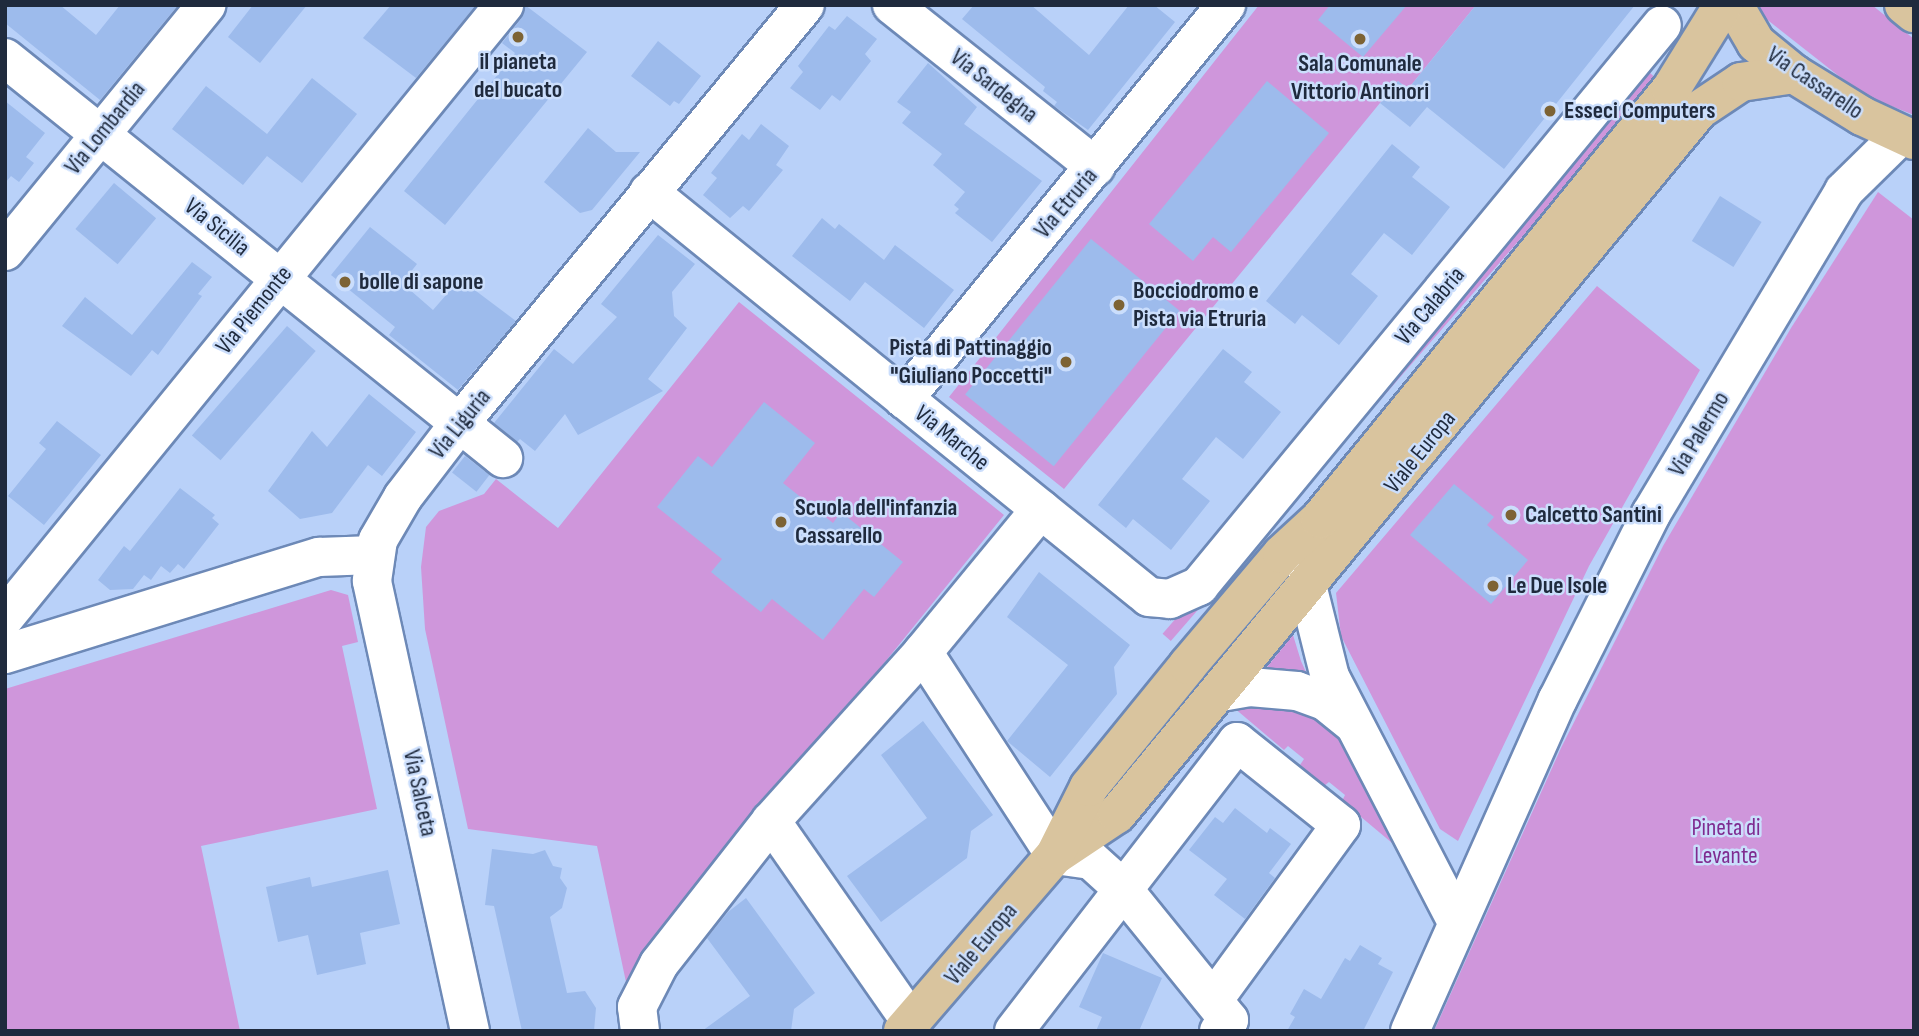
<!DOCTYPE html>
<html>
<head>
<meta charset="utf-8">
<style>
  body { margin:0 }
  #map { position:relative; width:1919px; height:1036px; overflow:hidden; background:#b9d1f9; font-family:"Sofia Sans Condensed",sans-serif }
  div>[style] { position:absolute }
  .green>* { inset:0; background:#cf96db; transform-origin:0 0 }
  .building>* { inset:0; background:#9dbbec; transform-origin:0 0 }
  .roads { filter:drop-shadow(2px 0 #6d89b7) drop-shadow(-2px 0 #6d89b7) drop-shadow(0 2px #6d89b7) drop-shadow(0 -2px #6d89b7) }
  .minor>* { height:38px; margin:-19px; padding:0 19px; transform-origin:19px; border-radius:19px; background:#fff }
  .major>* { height:38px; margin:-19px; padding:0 19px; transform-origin:19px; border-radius:19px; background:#d9c49e }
  .dots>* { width:19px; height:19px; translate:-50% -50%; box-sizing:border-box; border:4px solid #cbdefc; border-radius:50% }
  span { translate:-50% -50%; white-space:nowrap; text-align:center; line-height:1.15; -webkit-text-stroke:5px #cbdefc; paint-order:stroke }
  .poi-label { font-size:24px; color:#1f2a3d; font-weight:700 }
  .left { translate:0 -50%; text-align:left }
  .right { translate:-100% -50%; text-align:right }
  .street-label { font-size:24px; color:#1f2a3d }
  .park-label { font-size:24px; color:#7f2b90 }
  .frame { position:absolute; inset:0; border:7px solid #1f2a3d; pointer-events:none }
</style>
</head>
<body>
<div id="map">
  <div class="green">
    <i style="clip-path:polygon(1259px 5px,1476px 5px,1408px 89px,1398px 81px,1064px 489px,949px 397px)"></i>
    <i style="clip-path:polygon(1758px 5px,1872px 5px,1914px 39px,1914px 115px,1863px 95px,1765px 18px)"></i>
    <i style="left:1650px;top:73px;width:11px;height:743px;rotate:41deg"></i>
    <i style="clip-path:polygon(1878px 192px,1914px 220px,1914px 1031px,1434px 1031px,1561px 748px,1663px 546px,1791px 328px)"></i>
    <i style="clip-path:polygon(1597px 286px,1700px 370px,1589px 566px,1458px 841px,1440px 829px,1341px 636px,1336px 593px)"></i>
    <i style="clip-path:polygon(739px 302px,1004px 515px,626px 982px,597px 846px,468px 829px,425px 629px,421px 567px,426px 527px,439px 511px,484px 494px,496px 479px,558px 528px)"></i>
    <i style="clip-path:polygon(331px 590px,348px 595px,358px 642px,342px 646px,377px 809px,201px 846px,240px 1031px,5px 1031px,5px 689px)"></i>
    <i style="clip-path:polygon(1293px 635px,1301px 661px,1310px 681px,1263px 672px)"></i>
    <i style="clip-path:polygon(1294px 701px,1339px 732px,1404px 853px,1342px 801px,1345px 795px,1329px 782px,1324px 786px,1300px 765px,1304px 759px,1288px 746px,1284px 750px,1233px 707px)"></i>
  </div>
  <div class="building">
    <i style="clip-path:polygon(5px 5px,60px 5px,96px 35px,120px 5px,178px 5px,100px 100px,5px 23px)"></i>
    <i style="clip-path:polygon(253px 5px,307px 5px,260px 63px,228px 37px)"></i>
    <i style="clip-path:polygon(391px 5px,476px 5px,416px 78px,363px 38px)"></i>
    <i style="clip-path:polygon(525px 5px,587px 52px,445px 225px,404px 191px,515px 53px,502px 43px,521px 19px)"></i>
    <i style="clip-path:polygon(974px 5px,1031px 5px,1089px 55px,1129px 5px,1154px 5px,1175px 22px,1088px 130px,1054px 106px,1057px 102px,1043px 91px,1045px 87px,962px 19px)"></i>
    <i style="clip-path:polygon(1330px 5px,1407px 5px,1363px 57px,1318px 20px)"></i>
    <i style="clip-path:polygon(1476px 5px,1635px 5px,1504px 169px,1427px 107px,1410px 127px,1380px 103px,1398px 81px,1408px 89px)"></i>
    <i style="clip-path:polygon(847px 16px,877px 39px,865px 54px,871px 61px,840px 101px,832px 95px,820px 110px,790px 88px,803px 72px,798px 66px,829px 26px,835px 30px)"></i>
    <i style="clip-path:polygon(658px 41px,701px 76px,679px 104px,674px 101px,670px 106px,631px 76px)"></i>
    <i style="clip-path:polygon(928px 63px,977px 107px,964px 124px,1042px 181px,992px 242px,955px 213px,959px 209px,954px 205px,965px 192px,933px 165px,942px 154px,902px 123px,911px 112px,897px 102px)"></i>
    <i style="clip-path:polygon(312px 78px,357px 114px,302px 183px,267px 156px,243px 185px,172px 129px,206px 86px,267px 134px)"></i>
    <i style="clip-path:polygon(1267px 81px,1329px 133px,1231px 252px,1213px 237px,1193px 261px,1149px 224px)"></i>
    <i style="clip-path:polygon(5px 101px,45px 133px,26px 157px,34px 163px,19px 182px,11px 176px,5px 183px)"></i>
    <i style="clip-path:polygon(761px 124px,789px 146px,776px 165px,783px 170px,749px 211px,743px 206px,730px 218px,703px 195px,717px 178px,711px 173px,742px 134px,749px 140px)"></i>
    <i style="clip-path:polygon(588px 128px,616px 152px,640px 152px,592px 210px,580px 213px,544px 182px)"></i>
    <i style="clip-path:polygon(1392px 144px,1420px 167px,1412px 177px,1450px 207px,1412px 255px,1384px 233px,1351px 274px,1378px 296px,1339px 345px,1302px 315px,1295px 324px,1266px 301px)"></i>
    <i style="left:114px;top:183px;width:55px;height:60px;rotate:40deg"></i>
    <i style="left:1720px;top:196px;width:49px;height:53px;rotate:32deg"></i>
    <i style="clip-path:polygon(822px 218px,835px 229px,839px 224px,884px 260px,895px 245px,954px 290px,924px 328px,865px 282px,850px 301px,792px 256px)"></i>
    <i style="clip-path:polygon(370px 227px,417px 264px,402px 283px,433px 310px,460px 279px,516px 321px,458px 390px,389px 335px,395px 327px,331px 275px)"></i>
    <i style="clip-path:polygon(658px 235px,695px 264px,672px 292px,674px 316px,687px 328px,648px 379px,663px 391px,578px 435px,565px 414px,535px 451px,520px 439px,517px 442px,494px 423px,554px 349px,573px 364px,617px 317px,601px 304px)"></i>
    <i style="left:1091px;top:239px;width:114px;height:200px;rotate:39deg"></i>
    <i style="clip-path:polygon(192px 262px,212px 277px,198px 294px,202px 296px,158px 355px,152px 350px,131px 376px,62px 326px,85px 297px,132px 335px)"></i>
    <i style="left:287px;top:326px;width:38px;height:145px;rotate:41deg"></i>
    <i style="clip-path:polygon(1223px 349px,1252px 372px,1244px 382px,1281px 412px,1243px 459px,1216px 437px,1182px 479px,1210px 501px,1171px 550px,1133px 519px,1126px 528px,1098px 505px)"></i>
    <i style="clip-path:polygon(369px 394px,416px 432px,382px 476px,368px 465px,332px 513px,300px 519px,268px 491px,312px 431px,327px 447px)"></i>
    <i style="clip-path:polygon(764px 402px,815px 443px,783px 483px,833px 523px,841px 512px,903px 562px,874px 597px,864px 589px,823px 640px,772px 599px,761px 612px,737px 593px,711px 572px,722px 559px,657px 507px,698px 456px,712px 467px)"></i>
    <i style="clip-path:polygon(57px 421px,101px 455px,44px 525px,8px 496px,46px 449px,39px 443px)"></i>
    <i style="left:465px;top:456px;width:31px;height:21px;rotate:38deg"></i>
    <i style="clip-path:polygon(1454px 484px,1494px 517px,1487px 525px,1528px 560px,1491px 604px,1410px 535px)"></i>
    <i style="clip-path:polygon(180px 488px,215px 515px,212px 518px,219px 524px,184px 569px,178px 564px,170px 573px,161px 566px,151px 580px,144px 575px,133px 589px,110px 590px,98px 580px,124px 546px,130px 551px)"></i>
    <i style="clip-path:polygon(1039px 572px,1130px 645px,1114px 667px,1117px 694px,1050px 777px,1007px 741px,1068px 665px,1007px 617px)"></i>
    <i style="clip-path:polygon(923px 721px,993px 815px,971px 831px,967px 858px,881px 922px,847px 876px,927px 818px,881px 755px)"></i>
    <i style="clip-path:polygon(1235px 808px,1267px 833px,1270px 828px,1291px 844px,1269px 873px,1275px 878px,1245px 919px,1214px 895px,1227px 879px,1189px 850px,1215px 817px,1223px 823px)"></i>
    <i style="clip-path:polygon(492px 849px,533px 854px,545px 850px,553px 866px,562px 868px,560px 878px,567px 888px,562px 908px,550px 917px,567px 993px,585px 991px,596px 1008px,594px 1031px,522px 1031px,494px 906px,485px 905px)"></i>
    <i style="clip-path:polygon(388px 870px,400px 924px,360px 933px,366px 964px,317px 975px,308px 935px,278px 942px,266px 887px,310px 877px,312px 887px)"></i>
    <i style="clip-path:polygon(746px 898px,815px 993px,794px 1009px,791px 1031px,702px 1031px,750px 996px,707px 938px,728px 912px)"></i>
    <i style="clip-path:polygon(1360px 945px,1382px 958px,1378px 964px,1393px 972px,1363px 1031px,1287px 1031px,1295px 1017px,1290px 1014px,1304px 989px,1321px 999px,1345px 958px,1350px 961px)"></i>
    <i style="clip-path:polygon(1103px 953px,1162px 978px,1139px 1031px,1096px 1031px,1102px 1017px,1079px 1007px)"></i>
  </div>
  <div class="roads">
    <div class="minor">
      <i style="left:892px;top:5px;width:260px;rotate:38.5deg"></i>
      <i style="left:5px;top:58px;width:639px;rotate:38.77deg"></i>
      <i style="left:649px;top:192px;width:643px;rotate:39.01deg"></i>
      <i style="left:1149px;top:597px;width:21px;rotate:5deg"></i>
      <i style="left:1170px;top:599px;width:32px;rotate:-24deg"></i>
      <i style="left:1199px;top:586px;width:727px;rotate:-50.47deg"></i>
      <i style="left:5px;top:251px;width:318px;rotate:-50.7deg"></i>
      <i style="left:904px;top:399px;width:509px;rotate:-50.74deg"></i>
      <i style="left:1308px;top:557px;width:32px;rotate:90deg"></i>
      <i style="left:1308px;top:589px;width:91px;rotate:76deg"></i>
      <i style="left:1330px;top:677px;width:274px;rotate:62.6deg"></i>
      <i style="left:5px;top:617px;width:790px;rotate:-50.81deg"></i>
      <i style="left:923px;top:652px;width:242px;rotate:57deg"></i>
      <i style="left:1055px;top:855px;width:36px;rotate:8deg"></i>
      <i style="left:1091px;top:860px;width:42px;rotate:42.1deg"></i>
      <i style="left:1122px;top:888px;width:170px;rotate:51deg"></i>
      <i style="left:1229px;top:1020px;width:15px;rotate:132deg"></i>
      <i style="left:5px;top:654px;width:329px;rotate:-17.2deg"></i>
      <i style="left:319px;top:557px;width:55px;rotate:-2.1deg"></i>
      <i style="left:1221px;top:692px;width:29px;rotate:-10deg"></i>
      <i style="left:1250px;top:687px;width:47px;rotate:4.9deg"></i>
      <i style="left:1297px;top:691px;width:30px;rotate:20deg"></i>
      <i style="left:1325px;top:701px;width:35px;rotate:39deg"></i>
      <i style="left:771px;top:821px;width:246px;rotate:55.1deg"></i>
      <i style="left:470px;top:1031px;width:461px;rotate:-102.3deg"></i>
      <i style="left:372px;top:581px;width:41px;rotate:-81.7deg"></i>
      <i style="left:378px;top:540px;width:50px;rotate:-59.8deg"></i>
      <i style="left:403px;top:497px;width:92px;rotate:-52.5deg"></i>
      <i style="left:459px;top:424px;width:543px;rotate:-50.45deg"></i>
      <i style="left:640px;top:1031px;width:24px;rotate:-97deg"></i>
      <i style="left:637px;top:1007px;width:48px;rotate:-62.9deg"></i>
      <i style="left:659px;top:964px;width:182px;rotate:-51.9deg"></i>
      <i style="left:771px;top:821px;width:227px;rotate:-48deg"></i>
      <i style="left:923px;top:652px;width:185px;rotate:-50.5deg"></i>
      <i style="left:1014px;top:1031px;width:365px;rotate:-52.3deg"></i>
      <i style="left:1237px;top:742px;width:133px;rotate:38.6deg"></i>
      <i style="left:1341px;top:825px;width:215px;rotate:126.1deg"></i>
      <i style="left:1410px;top:1031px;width:363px;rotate:-66deg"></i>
      <i style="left:1558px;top:699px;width:207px;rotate:-63.3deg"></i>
      <i style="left:1651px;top:514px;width:376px;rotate:-59.1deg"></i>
      <i style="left:1844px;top:191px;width:78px;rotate:-44.5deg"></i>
    </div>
    <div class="major">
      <i style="left:1734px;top:5px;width:44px;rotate:59.9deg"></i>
      <i style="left:1756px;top:43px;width:49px;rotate:39.2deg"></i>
      <i style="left:1794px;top:74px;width:80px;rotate:31.7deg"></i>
      <i style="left:1862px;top:116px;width:57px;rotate:24.8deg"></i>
      <i style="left:1904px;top:5px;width:13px;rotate:39deg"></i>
      <i style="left:1057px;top:854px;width:72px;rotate:-33.7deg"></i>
      <i style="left:1117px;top:814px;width:913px;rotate:-50.42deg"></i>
      <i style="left:1699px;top:110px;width:50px;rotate:-33.7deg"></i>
      <i style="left:1741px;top:82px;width:54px;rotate:-8.6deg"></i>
      <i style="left:903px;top:1031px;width:233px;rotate:-49.2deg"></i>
      <i style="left:1055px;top:855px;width:76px;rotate:-63.4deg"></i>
      <i style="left:1089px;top:787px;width:157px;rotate:-50.9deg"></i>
      <i style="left:1188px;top:665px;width:145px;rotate:-49.7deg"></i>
      <i style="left:1282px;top:554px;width:52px;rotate:-42.6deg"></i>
      <i style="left:1320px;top:519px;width:555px;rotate:-50.78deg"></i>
      <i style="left:1671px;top:89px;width:99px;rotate:-58.2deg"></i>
    </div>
  </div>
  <div class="dots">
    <i style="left:518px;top:37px;background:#7d6334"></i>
    <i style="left:1360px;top:39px;background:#7d6334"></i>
    <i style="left:1550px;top:111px;background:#7d6334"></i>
    <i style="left:345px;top:282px;background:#7d6334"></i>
    <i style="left:1119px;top:305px;background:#7d6334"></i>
    <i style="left:1066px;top:362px;background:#7d6334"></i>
    <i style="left:1511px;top:515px;background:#7d6334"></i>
    <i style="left:781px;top:522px;background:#7d6334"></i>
    <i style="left:1493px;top:586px;background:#7d6334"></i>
  </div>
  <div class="poi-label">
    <span style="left:518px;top:76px">il pianeta<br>del bucato</span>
    <span style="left:1360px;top:78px">Sala Comunale<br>Vittorio Antinori</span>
    <span class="left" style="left:1564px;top:111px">Esseci Computers</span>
    <span class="left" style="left:359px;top:282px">bolle di sapone</span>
    <span class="left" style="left:1133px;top:305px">Bocciodromo e<br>Pista via Etruria</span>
    <span class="right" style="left:1052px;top:362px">Pista di Pattinaggio<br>"Giuliano Poccetti"</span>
    <span class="left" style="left:795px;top:522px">Scuola dell'infanzia<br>Cassarello</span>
    <span class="left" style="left:1525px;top:515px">Calcetto Santini</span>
    <span class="left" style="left:1507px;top:586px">Le Due Isole</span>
  </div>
  <div class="street-label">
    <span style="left:1815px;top:83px;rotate:34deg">Via Cassarello</span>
    <span style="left:994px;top:86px;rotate:38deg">Via Sardegna</span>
    <span style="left:105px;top:128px;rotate:-51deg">Via Lombardia</span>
    <span style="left:1066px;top:203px;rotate:-50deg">Via Etruria</span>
    <span style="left:217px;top:227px;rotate:39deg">Via Sicilia</span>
    <span style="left:1430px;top:306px;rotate:-50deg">Via Calabria</span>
    <span style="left:254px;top:310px;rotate:-51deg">Via Piemonte</span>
    <span style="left:460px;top:424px;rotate:-51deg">Via Liguria</span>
    <span style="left:1699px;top:434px;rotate:-59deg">Via Palermo</span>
    <span style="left:952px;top:438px;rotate:39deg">Via Marche</span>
    <span style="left:1420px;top:452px;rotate:-51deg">Viale Europa</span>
    <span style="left:420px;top:793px;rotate:78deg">Via Salceta</span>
    <span style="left:981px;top:944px;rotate:-50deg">Viale Europa</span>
  </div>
  <div class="park-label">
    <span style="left:1726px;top:842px">Pineta di<br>Levante</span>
  </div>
  <div class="frame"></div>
</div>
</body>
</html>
